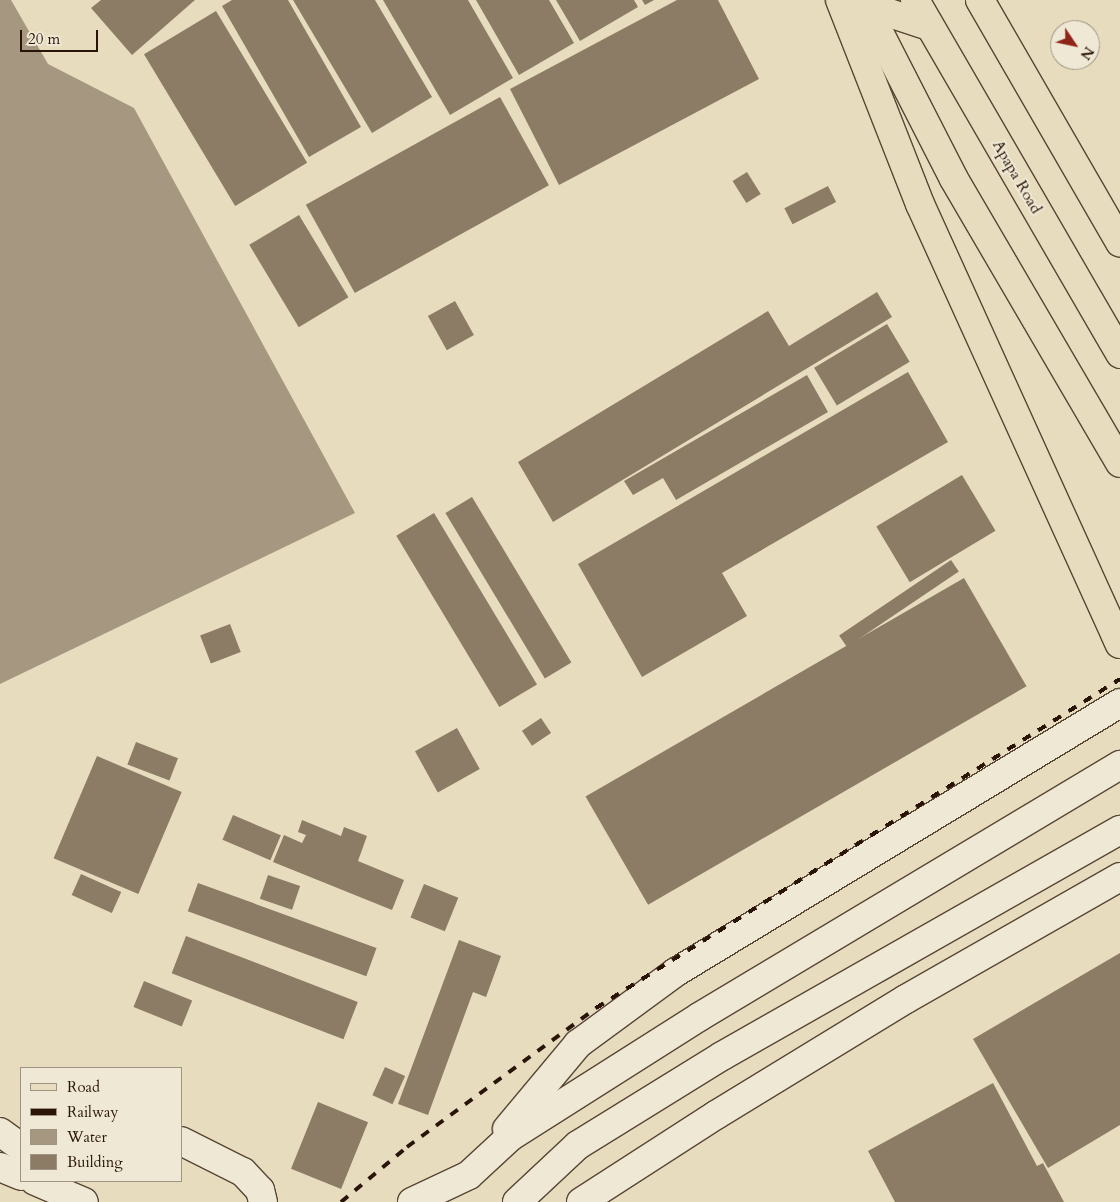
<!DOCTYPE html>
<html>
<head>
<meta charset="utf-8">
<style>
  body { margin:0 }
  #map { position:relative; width:1120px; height:1202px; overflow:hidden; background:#e7dcbe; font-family:Cardo,serif }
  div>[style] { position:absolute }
  .water>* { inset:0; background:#a69880 }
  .building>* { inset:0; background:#8c7c66; transform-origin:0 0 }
  .roads { filter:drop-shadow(1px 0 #584635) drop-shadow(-1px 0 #584635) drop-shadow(0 1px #584635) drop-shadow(0 -1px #584635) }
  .minor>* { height:28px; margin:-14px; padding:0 14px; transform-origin:14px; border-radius:14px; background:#efe8d5 }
  .major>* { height:28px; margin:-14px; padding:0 14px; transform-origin:14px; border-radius:14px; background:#e7dcbe }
  .highway>* { height:28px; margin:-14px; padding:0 14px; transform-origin:14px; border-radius:14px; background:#e7dcbe }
  .rail>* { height:4px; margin-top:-2px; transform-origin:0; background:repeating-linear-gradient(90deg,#291407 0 9px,transparent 0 18px) }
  span { translate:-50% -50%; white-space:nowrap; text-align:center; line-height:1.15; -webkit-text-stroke:4px #efe8d5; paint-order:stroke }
  .street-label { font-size:16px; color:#291407 }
  .legend { position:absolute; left:20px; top:1067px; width:162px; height:115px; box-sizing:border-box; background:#efe8d5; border:1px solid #a09383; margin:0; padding:6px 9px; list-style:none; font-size:15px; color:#291407 }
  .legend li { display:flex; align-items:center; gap:10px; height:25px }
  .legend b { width:25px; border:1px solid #a09383 }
  .north { position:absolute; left:1050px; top:20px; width:50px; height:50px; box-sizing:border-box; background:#efe8d5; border:1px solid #a09383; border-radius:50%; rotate:124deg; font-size:14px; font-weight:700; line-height:20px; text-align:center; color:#291407 }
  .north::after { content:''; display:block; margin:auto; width:18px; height:22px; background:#8f2418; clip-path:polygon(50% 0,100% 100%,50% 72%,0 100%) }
  .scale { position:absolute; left:20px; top:30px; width:78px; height:22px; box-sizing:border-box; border:2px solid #291407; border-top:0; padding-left:6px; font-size:15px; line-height:18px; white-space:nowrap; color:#291407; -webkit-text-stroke:4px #efe8d5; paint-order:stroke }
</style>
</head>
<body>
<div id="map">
  <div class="water">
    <i style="clip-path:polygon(0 0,11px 0,48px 64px,134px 108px,355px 513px,0 684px)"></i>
  </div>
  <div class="building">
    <i style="clip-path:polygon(101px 0,195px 0,132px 55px,91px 8px)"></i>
    <i style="clip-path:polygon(232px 0,288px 0,361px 127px,309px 157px,222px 6px)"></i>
    <i style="clip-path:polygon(293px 0,375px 0,432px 97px,372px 133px)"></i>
    <i style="clip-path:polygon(383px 0,468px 0,513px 78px,450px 115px)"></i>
    <i style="clip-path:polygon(476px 0,549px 0,574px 43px,519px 75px)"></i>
    <i style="clip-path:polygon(556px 0,634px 0,638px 7px,580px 41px)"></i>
    <i style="clip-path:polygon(642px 0,654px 0,645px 5px)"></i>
    <i style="clip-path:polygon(677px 0,718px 0,759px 79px,559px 185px,510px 89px)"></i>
    <i style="left:216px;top:11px;width:177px;height:84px;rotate:59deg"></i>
    <i style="left:500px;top:97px;width:101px;height:222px;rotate:61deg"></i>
    <i style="left:747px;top:172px;width:26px;height:17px;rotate:58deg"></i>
    <i style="left:828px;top:186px;width:18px;height:49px;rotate:63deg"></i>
    <i style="left:299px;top:215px;width:96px;height:58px;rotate:59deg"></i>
    <i style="clip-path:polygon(877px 292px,892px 317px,553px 522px,518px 462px,768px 311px,789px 346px)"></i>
    <i style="left:455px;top:301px;width:39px;height:31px;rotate:61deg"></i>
    <i style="left:887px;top:324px;width:44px;height:85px;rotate:59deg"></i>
    <i style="clip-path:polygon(908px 372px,948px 442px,722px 573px,747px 616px,642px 677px,578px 564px)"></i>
    <i style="clip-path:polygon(807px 375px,828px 412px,676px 500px,663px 478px,633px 495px,624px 481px)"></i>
    <i style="left:962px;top:475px;width:65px;height:100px;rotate:59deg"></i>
    <i style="left:472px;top:497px;width:193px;height:31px;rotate:59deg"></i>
    <i style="left:434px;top:513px;width:200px;height:44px;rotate:59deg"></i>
    <i style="left:951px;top:560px;width:14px;height:135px;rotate:56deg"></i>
    <i style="left:964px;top:578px;width:125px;height:437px;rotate:60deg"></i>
    <i style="left:230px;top:624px;width:30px;height:32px;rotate:69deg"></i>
    <i style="left:541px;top:718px;width:18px;height:23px;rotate:56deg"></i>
    <i style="left:457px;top:728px;width:47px;height:48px;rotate:61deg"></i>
    <i style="left:136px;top:742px;width:45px;height:24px;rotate:21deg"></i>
    <i style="left:97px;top:756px;width:92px;height:111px;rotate:23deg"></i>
    <i style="left:233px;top:815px;width:52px;height:27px;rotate:23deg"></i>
    <i style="clip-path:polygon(302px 820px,341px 836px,344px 827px,367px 836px,358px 861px,404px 880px,392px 910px,273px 862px,284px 835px,302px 843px,306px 835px,298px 832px)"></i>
    <i style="left:81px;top:874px;width:44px;height:23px;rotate:24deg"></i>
    <i style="left:268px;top:875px;width:34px;height:25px;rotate:19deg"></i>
    <i style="left:198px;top:883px;width:190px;height:30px;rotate:20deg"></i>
    <i style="left:424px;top:884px;width:37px;height:36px;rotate:22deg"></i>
    <i style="left:186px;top:936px;width:184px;height:40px;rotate:21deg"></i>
    <i style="clip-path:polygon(459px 940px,501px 956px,486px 997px,473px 992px,428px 1115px,398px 1104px)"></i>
    <i style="left:918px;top:946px;width:14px;height:47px;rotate:60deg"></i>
    <i style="clip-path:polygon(1120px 953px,1120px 1125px,1048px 1168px,973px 1039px)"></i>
    <i style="left:144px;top:981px;width:52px;height:28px;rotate:22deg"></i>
    <i style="left:385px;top:1067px;width:22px;height:31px;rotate:24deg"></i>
    <i style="clip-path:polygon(993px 1083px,1037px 1166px,1043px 1163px,1064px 1202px,895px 1202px,868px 1151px)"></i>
    <i style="left:318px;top:1102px;width:54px;height:72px;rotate:22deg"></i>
  </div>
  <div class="roads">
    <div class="minor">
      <i style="left:507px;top:1129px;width:111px;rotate:-50.1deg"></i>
      <i style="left:578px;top:1044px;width:122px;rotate:-36.3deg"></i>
      <i style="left:676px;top:972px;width:519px;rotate:-31.21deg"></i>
      <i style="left:0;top:1132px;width:26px;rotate:36deg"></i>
      <i style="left:181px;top:1141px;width:69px;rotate:26.6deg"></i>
      <i style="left:243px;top:1172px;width:25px;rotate:47deg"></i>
      <i style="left:260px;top:1190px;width:12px;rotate:76deg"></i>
      <i style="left:0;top:1167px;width:23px;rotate:23deg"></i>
      <i style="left:35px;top:1181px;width:53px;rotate:23.2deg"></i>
      <i style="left:412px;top:1202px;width:63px;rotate:-25.3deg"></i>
      <i style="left:469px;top:1175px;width:56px;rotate:-42.8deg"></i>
      <i style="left:510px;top:1137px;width:224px;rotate:-32.4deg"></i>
      <i style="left:699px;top:1017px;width:491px;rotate:-30.9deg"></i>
      <i style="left:517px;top:1202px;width:83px;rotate:-43.1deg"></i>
      <i style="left:578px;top:1145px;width:169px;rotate:-31.7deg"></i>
      <i style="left:722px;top:1056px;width:458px;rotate:-29.6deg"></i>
      <i style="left:581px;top:1202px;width:161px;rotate:-32.8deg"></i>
      <i style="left:716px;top:1115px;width:223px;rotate:-31.4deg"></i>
      <i style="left:906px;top:999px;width:246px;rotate:-29.7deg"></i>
    </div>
    <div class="major">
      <i style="left:840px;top:0;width:219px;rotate:68.6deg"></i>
      <i style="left:920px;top:204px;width:483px;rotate:65.6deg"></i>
    </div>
    <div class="highway">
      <i style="left:915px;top:0;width:409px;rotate:59.9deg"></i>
      <i style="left:980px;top:0;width:280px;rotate:60deg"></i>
      <i style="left:865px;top:5px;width:195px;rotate:62.9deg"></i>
      <i style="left:954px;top:179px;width:329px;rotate:59.7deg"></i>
      <i style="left:865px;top:5px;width:67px;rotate:18.2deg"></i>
    </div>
  </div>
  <div class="rail">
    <i style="left:341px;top:1202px;width:86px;rotate:-39.8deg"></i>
    <i style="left:407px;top:1147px;width:235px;rotate:-36.3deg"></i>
    <i style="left:596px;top:1008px;width:619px;rotate:-32.12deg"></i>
  </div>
  <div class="street-label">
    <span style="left:1017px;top:177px;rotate:60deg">Apapa Road</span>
  </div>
  <ul class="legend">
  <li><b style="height:6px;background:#e7dcbe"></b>Road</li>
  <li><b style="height:6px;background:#291407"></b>Railway</li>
  <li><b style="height:14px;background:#a69880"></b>Water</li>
  <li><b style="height:14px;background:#8c7c66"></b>Building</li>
  </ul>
  <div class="north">N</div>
  <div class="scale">20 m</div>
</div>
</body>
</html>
